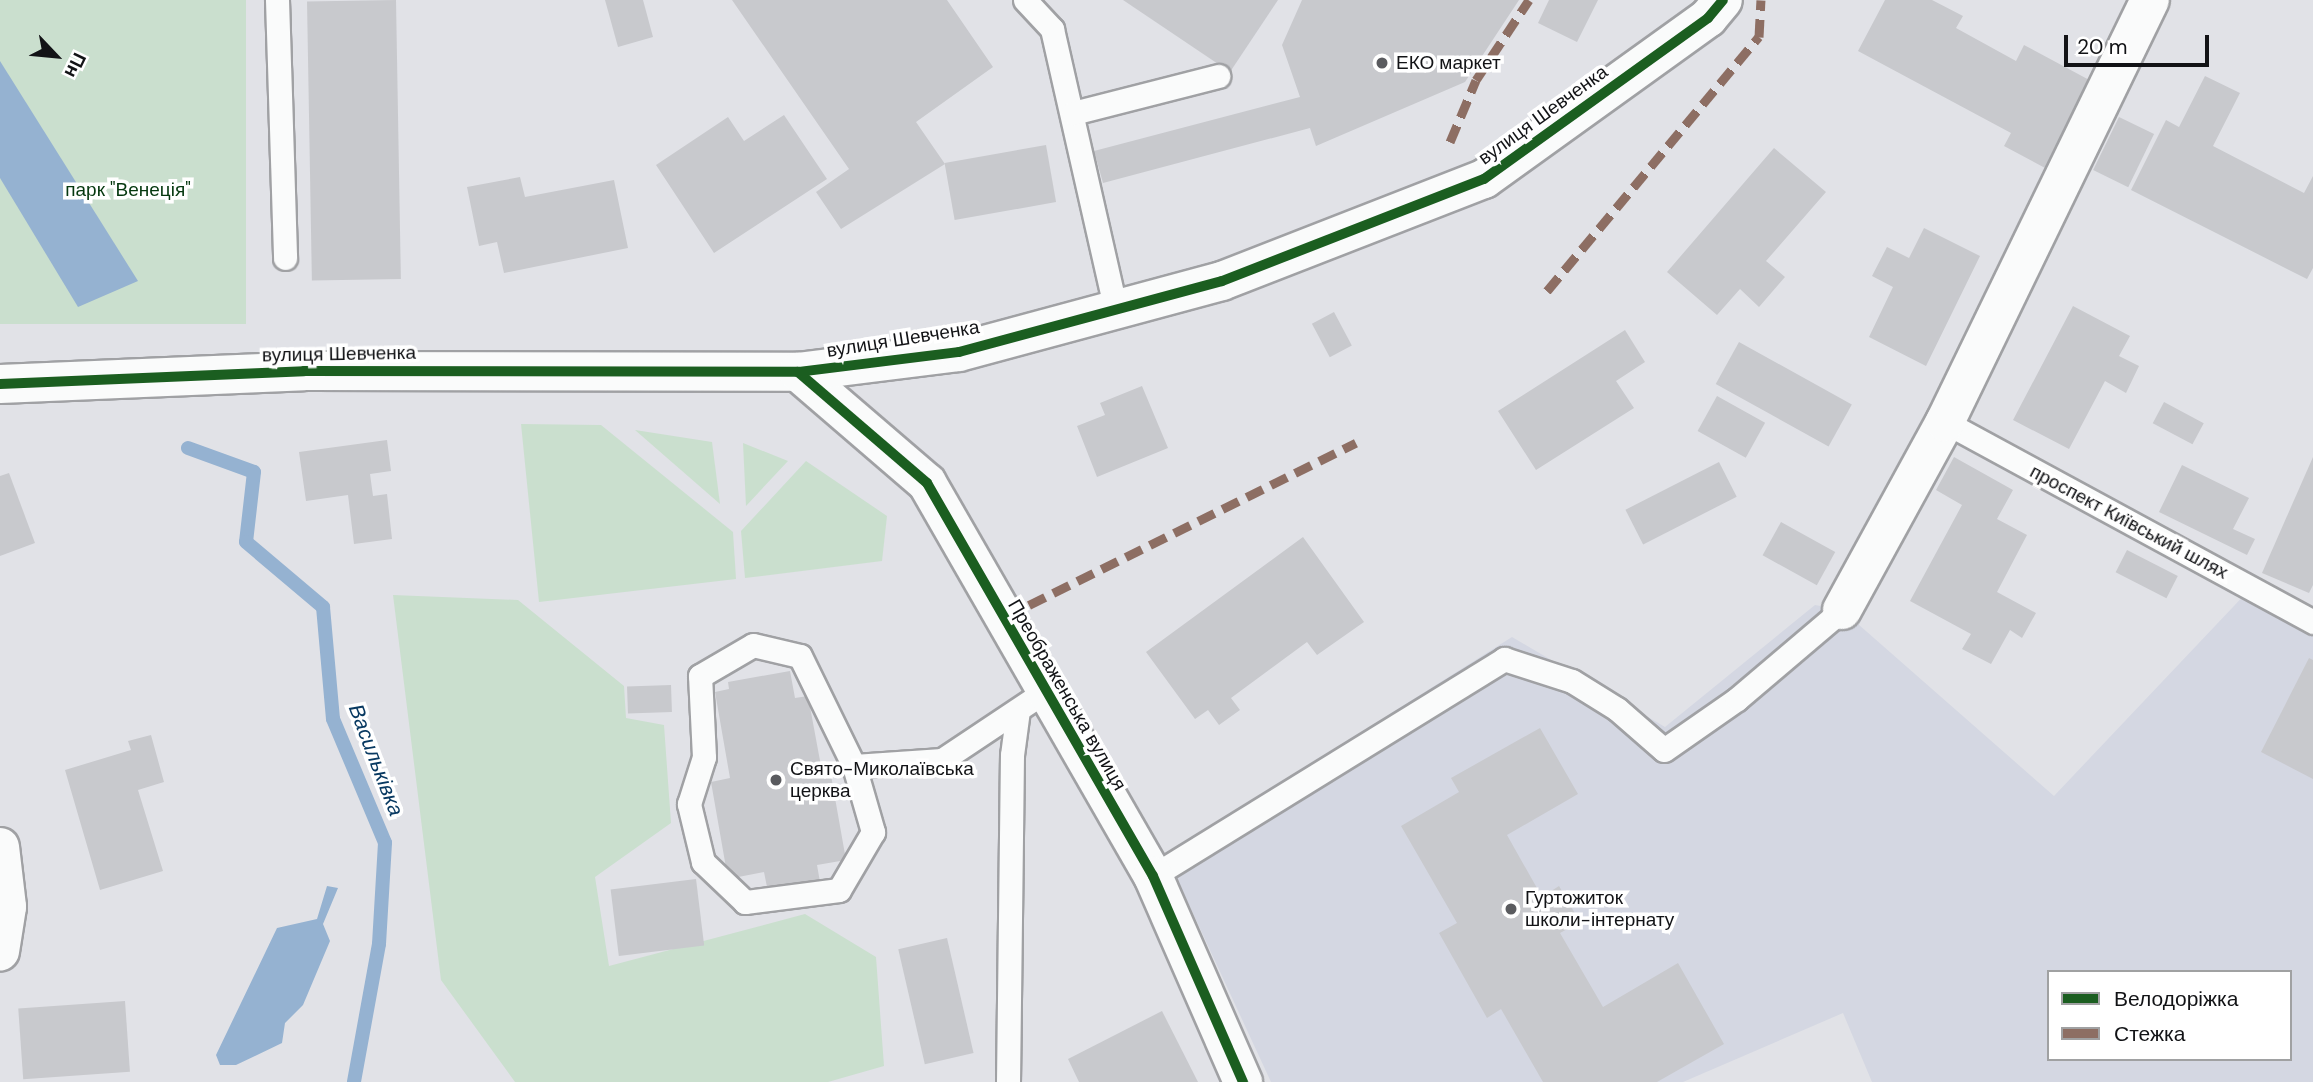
<!DOCTYPE html>
<html>
<head>
<meta charset="utf-8">
<style>
  body { margin:0 }
  #map { position:relative; width:2313px; height:1082px; overflow:hidden; background:#e1e2e7; font-family:"DM Sans",sans-serif }
  div>[style] { position:absolute }
  .built>* { inset:0; background:#d4d7e2 }
  .green>* { inset:0; background:#cadfce; transform-origin:0 0 }
  .water>* { inset:0; background:#95b2d1 }
  .stream>* { height:14px; margin:-7px; padding:0 7px; transform-origin:7px; border-radius:7px; background:#95b2d1 }
  .building>* { inset:0; background:#c8c9cd; transform-origin:0 0 }
  .roads { filter:drop-shadow(2px 0 #a0a1a4) drop-shadow(-2px 0 #a0a1a4) drop-shadow(0 2px #a0a1a4) drop-shadow(0 -2px #a0a1a4) }
  .lane>* { height:23px; margin:-11.5px; padding:0 11.5px; transform-origin:11.5px; border-radius:11.5px; background:#fafbfb }
  .street>* { height:38px; margin:-19px; padding:0 19px; transform-origin:19px; border-radius:19px; background:#fafbfb }
  .secondary>* { height:38px; margin:-19px; padding:0 19px; transform-origin:19px; border-radius:19px; background:#fafbfb }
  .quiet>* { height:9px; margin-top:-4.5px; transform-origin:0; background:repeating-linear-gradient(90deg,#8d6e63 0 18px,transparent 0 27px) }
  .cycleway>* { height:10px; margin:-5px; padding:0 5px; transform-origin:5px; border-radius:5px; background:#1b5e20 }
  .dots>* { width:19px; height:19px; translate:-50% -50%; box-sizing:border-box; border:4px solid #fff; border-radius:50% }
  span { translate:-50% -50%; white-space:nowrap; text-align:center; line-height:1.15; -webkit-text-stroke:7px #fff; paint-order:stroke }
  .poi-label { font-size:19px; color:#121316 }
  .left { translate:0 -50%; text-align:left }
  .street-label { font-size:19px; color:#121316 }
  .park-label { font-size:19px; color:#05380f }
  .water-label { font-size:21px; color:#083961; font-style:italic }
  .legend { position:absolute; left:2047px; top:970px; width:245px; height:91px; box-sizing:border-box; background:#fff; border:2px solid #a0a1a2; margin:0; padding:9px 12px; list-style:none; font-size:21px; color:#121316 }
  .legend li { display:flex; align-items:center; gap:14px; height:35px }
  .legend b { width:35px; border:2px solid #a0a1a2 }
  .north { position:absolute; left:21px; top:21px; width:70px; height:70px; -webkit-text-stroke:5px #fff; paint-order:stroke; rotate:116deg; font-size:19px; font-weight:700; line-height:28px; text-align:center; color:#121316 }
  .north::after { content:''; display:block; margin:auto; width:24px; height:32px; background:#121316; clip-path:polygon(50% 0,100% 100%,50% 72%,0 100%) }
  .scale { position:absolute; left:2064px; top:35px; width:145px; height:32px; box-sizing:border-box; border:4px solid #121316; border-top:0; padding-left:9px; font-size:21px; line-height:24px; white-space:nowrap; color:#121316; -webkit-text-stroke:5px #fff; paint-order:stroke }
</style>
</head>
<body>
<div id="map">
  <div class="built">
    <i style="clip-path:polygon(evenodd,2251px 588px,2313px 622px,2313px 1082px,1872px 1082px,1843px 1013px,1683px 1082px,1271px 1082px,1166px 855px,1512px 637px,1665px 727px,1815px 605px,1842px 610px,2054px 796px,2251px 588px,2049px 972px,2290px 972px,2290px 1059px,2049px 1059px,2049px 972px)"></i>
  </div>
  <div class="green">
    <i style="left:0;top:0;width:246px;height:324px"></i>
    <i style="clip-path:polygon(521px 424px,601px 425px,733px 532px,736px 579px,539px 602px)"></i>
    <i style="clip-path:polygon(635px 430px,712px 442px,720px 504px)"></i>
    <i style="clip-path:polygon(743px 443px,788px 461px,746px 506px)"></i>
    <i style="clip-path:polygon(806px 461px,887px 516px,882px 561px,745px 578px,741px 531px)"></i>
    <i style="clip-path:polygon(393px 595px,518px 600px,624px 686px,626px 718px,664px 725px,671px 823px,595px 877px,609px 966px,805px 914px,876px 957px,884px 1066px,828px 1082px,515px 1082px,441px 980px)"></i>
  </div>
  <div class="water">
    <i style="clip-path:polygon(0 61px,138px 281px,78px 307px,0 178px)"></i>
    <i style="clip-path:polygon(327px 886px,338px 888px,323px 924px,330px 941px,303px 1005px,285px 1023px,282px 1043px,236px 1065px,220px 1065px,216px 1055px,277px 928px,317px 919px)"></i>
  </div>
  <div class="stream">
    <i style="left:188px;top:448px;width:70px;rotate:20deg"></i>
    <i style="left:254px;top:472px;width:70px;rotate:96.5deg"></i>
    <i style="left:246px;top:542px;width:101px;rotate:40.2deg"></i>
    <i style="left:323px;top:607px;width:112px;rotate:84.9deg"></i>
    <i style="left:333px;top:719px;width:134px;rotate:67.2deg"></i>
    <i style="left:385px;top:843px;width:101px;rotate:93.4deg"></i>
    <i style="left:379px;top:944px;width:140px;rotate:100.3deg"></i>
  </div>
  <div class="building">
    <i style="left:396px;top:0;width:279px;height:89px;rotate:89deg"></i>
    <i style="clip-path:polygon(605px 0,643px 0,653px 37px,618px 47px)"></i>
    <i style="clip-path:polygon(732px 0,947px 0,993px 67px,916px 122px,945px 164px,841px 229px,816px 192px,849px 169px)"></i>
    <i style="clip-path:polygon(1123px 0,1278px 0,1230px 72px)"></i>
    <i style="clip-path:polygon(1302px 0,1519px 0,1465px 82px,1316px 146px,1310px 128px,1103px 183px,1094px 151px,1300px 97px,1282px 45px)"></i>
    <i style="clip-path:polygon(1549px 0,1598px 0,1577px 42px,1538px 23px)"></i>
    <i style="clip-path:polygon(1885px 0,1932px 0,1963px 16px,1956px 28px,2016px 61px,2024px 45px,2093px 82px,2047px 169px,2004px 146px,2011px 133px,1858px 51px)"></i>
    <i style="clip-path:polygon(2205px 76px,2240px 93px,2213px 146px,2304px 193px,2313px 176px,2313px 268px,2307px 279px,2131px 190px,2166px 120px,2179px 127px)"></i>
    <i style="clip-path:polygon(784px 115px,827px 179px,714px 253px,656px 165px,728px 117px,744px 141px)"></i>
    <i style="left:2119px;top:117px;width:39px;height:59px;rotate:26deg"></i>
    <i style="left:1046px;top:145px;width:58px;height:103px;rotate:80deg"></i>
    <i style="clip-path:polygon(1774px 148px,1826px 192px,1766px 261px,1785px 277px,1759px 307px,1740px 289px,1717px 315px,1667px 272px)"></i>
    <i style="clip-path:polygon(520px 177px,525px 197px,614px 180px,628px 248px,504px 273px,497px 242px,479px 246px,467px 187px)"></i>
    <i style="clip-path:polygon(1924px 228px,1980px 256px,1926px 366px,1869px 337px,1893px 287px,1872px 276px,1887px 247px,1909px 258px)"></i>
    <i style="clip-path:polygon(2073px 306px,2130px 336px,2119px 356px,2139px 366px,2126px 393px,2105px 381px,2069px 449px,2013px 420px)"></i>
    <i style="left:1334px;top:312px;width:38px;height:25px;rotate:62deg"></i>
    <i style="clip-path:polygon(1625px 330px,1645px 362px,1616px 381px,1634px 408px,1536px 470px,1498px 411px)"></i>
    <i style="left:1739px;top:342px;width:129px;height:48px;rotate:29deg"></i>
    <i style="clip-path:polygon(1142px 386px,1168px 448px,1097px 477px,1077px 426px,1105px 415px,1100px 403px)"></i>
    <i style="left:1717px;top:396px;width:55px;height:40px;rotate:29deg"></i>
    <i style="left:2164px;top:402px;width:45px;height:24px;rotate:28deg"></i>
    <i style="clip-path:polygon(387px 440px,391px 471px,370px 474px,373px 496px,387px 494px,392px 539px,354px 544px,348px 495px,306px 501px,299px 452px)"></i>
    <i style="clip-path:polygon(1954px 457px,2013px 490px,1997px 519px,2027px 535px,1997px 592px,2036px 613px,2022px 638px,2010px 630px,1991px 664px,1962px 649px,1971px 634px,1910px 601px,1962px 505px,1936px 490px)"></i>
    <i style="clip-path:polygon(2313px 457px,2313px 585px,2309px 593px,2262px 573px)"></i>
    <i style="left:1719px;top:462px;width:39px;height:105px;rotate:63deg"></i>
    <i style="clip-path:polygon(2182px 465px,2249px 498px,2233px 529px,2255px 539px,2247px 555px,2159px 512px)"></i>
    <i style="clip-path:polygon(9px 473px,35px 543px,0 556px,0 476px)"></i>
    <i style="left:1781px;top:522px;width:62px;height:38px;rotate:29deg"></i>
    <i style="clip-path:polygon(1303px 537px,1364px 622px,1317px 655px,1307px 642px,1231px 698px,1240px 710px,1219px 725px,1208px 710px,1195px 719px,1146px 652px)"></i>
    <i style="left:2127px;top:550px;width:57px;height:25px;rotate:27deg"></i>
    <i style="clip-path:polygon(2309px 658px,2313px 660px,2313px 779px,2261px 752px)"></i>
    <i style="clip-path:polygon(790px 671px,795px 698px,808px 696px,821px 766px,829px 764px,846px 860px,817px 865px,820px 882px,768px 892px,764px 872px,728px 879px,711px 782px,730px 778px,715px 692px,729px 689px,728px 682px)"></i>
    <i style="left:671px;top:685px;width:27px;height:44px;rotate:88deg"></i>
    <i style="clip-path:polygon(1540px 728px,1578px 794px,1507px 835px,1542px 897px,1559px 886px,1580px 922px,1560px 933px,1603px 1007px,1678px 963px,1724px 1044px,1657px 1082px,1543px 1082px,1501px 1009px,1487px 1018px,1439px 933px,1457px 923px,1401px 826px,1459px 792px,1451px 778px)"></i>
    <i style="clip-path:polygon(151px 735px,164px 782px,138px 790px,163px 871px,100px 890px,65px 770px,131px 750px,128px 741px)"></i>
    <i style="left:696px;top:879px;width:67px;height:86px;rotate:83deg"></i>
    <i style="left:947px;top:938px;width:118px;height:50px;rotate:77deg"></i>
    <i style="left:125px;top:1001px;width:71px;height:107px;rotate:86deg"></i>
    <i style="clip-path:polygon(1162px 1011px,1198px 1082px,1079px 1082px,1068px 1059px)"></i>
  </div>
  <div class="roads">
    <div class="lane">
      <i style="left:277px;top:0;width:258px;rotate:88.2deg"></i>
      <i style="left:1025px;top:0;width:40px;rotate:47deg"></i>
      <i style="left:1052px;top:29px;width:288px;rotate:77.2deg"></i>
      <i style="left:1073px;top:113px;width:150px;rotate:-14.3deg"></i>
      <i style="left:1945px;top:422px;width:419px;rotate:28.5deg"></i>
      <i style="left:854px;top:766px;width:69px;rotate:73.9deg"></i>
      <i style="left:873px;top:832px;width:67px;rotate:120.4deg"></i>
      <i style="left:839px;top:890px;width:95px;rotate:172.7deg"></i>
      <i style="left:745px;top:902px;width:58px;rotate:-136.4deg"></i>
      <i style="left:703px;top:862px;width:60px;rotate:-103.6deg"></i>
      <i style="left:689px;top:804px;width:49px;rotate:-72.3deg"></i>
      <i style="left:704px;top:757px;width:81px;rotate:-92.8deg"></i>
      <i style="left:700px;top:676px;width:61px;rotate:-30.3deg"></i>
      <i style="left:753px;top:645px;width:48px;rotate:13.2deg"></i>
      <i style="left:800px;top:656px;width:123px;rotate:63.9deg"></i>
      <i style="left:854px;top:766px;width:88px;rotate:-3.9deg"></i>
      <i style="left:942px;top:760px;width:123px;rotate:-33.7deg"></i>
      <i style="left:1153px;top:876px;width:413px;rotate:-31.7deg"></i>
      <i style="left:1504px;top:659px;width:71px;rotate:17.9deg"></i>
      <i style="left:1572px;top:681px;width:53px;rotate:31.9deg"></i>
      <i style="left:1617px;top:709px;width:62px;rotate:41.1deg"></i>
      <i style="left:1664px;top:750px;width:89px;rotate:-34.9deg"></i>
      <i style="left:1737px;top:699px;width:138px;rotate:-40.3deg"></i>
      <i style="left:1008px;top:1082px;width:327px;rotate:-89.3deg"></i>
      <i style="left:1012px;top:755px;width:45px;rotate:-82.4deg"></i>
    </div>
    <div class="street">
      <i style="left:798px;top:372px;width:170px;rotate:40.7deg"></i>
      <i style="left:927px;top:483px;width:453px;rotate:60.1deg"></i>
      <i style="left:1153px;top:876px;width:225px;rotate:66.4deg"></i>
      <i style="left:1842px;top:610px;width:214px;rotate:-61.3deg"></i>
      <i style="left:1945px;top:422px;width:469px;rotate:-64.1deg"></i>
      <i style="left:0;top:847px;width:60px;rotate:83.3deg"></i>
      <i style="left:7px;top:907px;width:45px;rotate:99deg"></i>
    </div>
    <div class="secondary">
      <i style="left:0;top:384px;width:304px;rotate:-2.4deg"></i>
      <i style="left:304px;top:371px;width:494px;rotate:0.1deg"></i>
      <i style="left:798px;top:372px;width:162px;rotate:-7.1deg"></i>
      <i style="left:959px;top:352px;width:272px;rotate:-15.1deg"></i>
      <i style="left:1222px;top:281px;width:281px;rotate:-21.3deg"></i>
      <i style="left:1484px;top:179px;width:276px;rotate:-35.7deg"></i>
      <i style="left:1708px;top:18px;width:23px;rotate:-50deg"></i>
    </div>
  </div>
  <div class="quiet">
    <i style="left:1450px;top:142px;width:67px;rotate:-67.2deg"></i>
    <i style="left:1476px;top:80px;width:96px;rotate:-56.5deg"></i>
    <i style="left:1547px;top:291px;width:331px;rotate:-50.2deg"></i>
    <i style="left:1759px;top:37px;width:37px;rotate:-87deg"></i>
    <i style="left:1029px;top:605px;width:365px;rotate:-26.4deg"></i>
  </div>
  <div class="cycleway">
    <i style="left:798px;top:372px;width:170px;rotate:40.7deg"></i>
    <i style="left:927px;top:483px;width:453px;rotate:60.1deg"></i>
    <i style="left:1153px;top:876px;width:225px;rotate:66.4deg"></i>
    <i style="left:0;top:384px;width:304px;rotate:-2.4deg"></i>
    <i style="left:304px;top:371px;width:494px;rotate:0.1deg"></i>
    <i style="left:798px;top:372px;width:162px;rotate:-7.1deg"></i>
    <i style="left:959px;top:352px;width:272px;rotate:-15.1deg"></i>
    <i style="left:1222px;top:281px;width:281px;rotate:-21.3deg"></i>
    <i style="left:1484px;top:179px;width:276px;rotate:-35.7deg"></i>
    <i style="left:1708px;top:18px;width:23px;rotate:-50deg"></i>
  </div>
  <div class="dots">
    <i style="left:1382px;top:63px;background:#5a5b5f"></i>
    <i style="left:776px;top:780px;background:#5a5b5f"></i>
    <i style="left:1511px;top:909px;background:#5a5b5f"></i>
  </div>
  <div class="poi-label">
    <span class="left" style="left:1396px;top:63px">ЕКО маркет</span>
    <span class="left" style="left:790px;top:780px">Свято-Миколаївська<br>церква</span>
    <span class="left" style="left:1525px;top:909px">Гуртожиток<br>школи-інтернату</span>
  </div>
  <div class="street-label">
    <span style="left:1543px;top:115px;rotate:-36deg">вулиця Шевченка</span>
    <span style="left:903px;top:339px;rotate:-9deg">вулиця Шевченка</span>
    <span style="left:339px;top:354px;rotate:-1deg">вулиця Шевченка</span>
    <span style="left:2129px;top:522px;rotate:28deg">проспект Київський шлях</span>
    <span style="left:1067px;top:695px;rotate:60deg">Преображенська вулиця</span>
  </div>
  <div class="park-label">
    <span style="left:128px;top:190px">парк "Венеція"</span>
  </div>
  <div class="water-label">
    <span style="left:376px;top:760px;rotate:69deg">Васильківка</span>
  </div>
  <ul class="legend">
  <li><b style="height:9px;background:#1b5e20"></b>Велодоріжка</li>
  <li><b style="height:9px;background:#8d6e63"></b>Стежка</li>
  </ul>
  <div class="north">Пн</div>
  <div class="scale">20 m</div>
</div>
</body>
</html>
